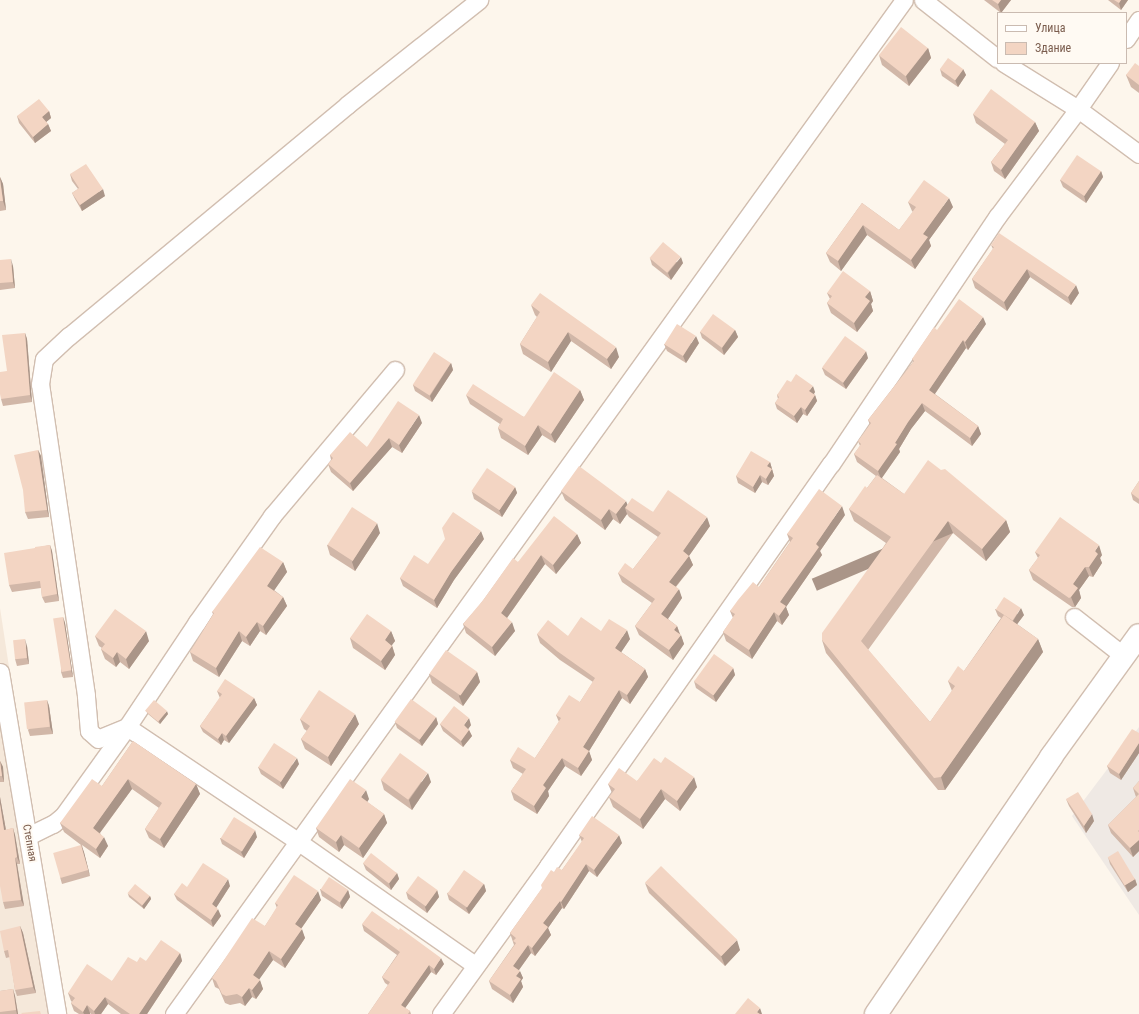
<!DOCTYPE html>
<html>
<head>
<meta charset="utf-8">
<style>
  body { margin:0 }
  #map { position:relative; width:1139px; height:1014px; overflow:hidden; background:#fdf6ec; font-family:"Roboto Condensed",sans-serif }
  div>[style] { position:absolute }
  .residential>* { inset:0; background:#f5e8da }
  .industrial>* { inset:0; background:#efe9e4 }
  .roads { filter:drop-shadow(1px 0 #d1beb0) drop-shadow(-1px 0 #d1beb0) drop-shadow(0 1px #d1beb0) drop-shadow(0 -1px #d1beb0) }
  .minor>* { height:17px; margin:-8.5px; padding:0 8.5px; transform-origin:8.5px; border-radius:8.5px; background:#fff }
  .tertiary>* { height:22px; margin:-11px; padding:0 11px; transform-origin:11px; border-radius:11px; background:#fff }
  .wall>* { inset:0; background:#d1b7a8 }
  .shaded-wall>* { inset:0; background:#aa9588; transform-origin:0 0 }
  .building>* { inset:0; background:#f3d5c3; transform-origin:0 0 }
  span { translate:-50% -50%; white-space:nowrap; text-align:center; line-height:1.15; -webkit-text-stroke:4px #fffaf3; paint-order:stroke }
  .street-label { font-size:11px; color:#7a5c4d }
  .legend { position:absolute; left:997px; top:12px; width:130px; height:52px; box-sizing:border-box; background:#fffaf3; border:1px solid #cabbb1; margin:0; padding:5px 7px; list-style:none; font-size:12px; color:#7a5c4d }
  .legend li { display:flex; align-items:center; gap:8px; height:20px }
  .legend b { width:20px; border:1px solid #cabbb1 }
</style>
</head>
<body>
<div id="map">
  <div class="residential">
    <i style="clip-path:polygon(0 608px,62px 1014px,0 1014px)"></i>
  </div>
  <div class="industrial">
    <i style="clip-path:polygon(1139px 727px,1139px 915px,1072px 816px)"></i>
  </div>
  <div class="roads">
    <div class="minor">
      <i style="left:923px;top:0;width:95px;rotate:38.2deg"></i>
      <i style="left:1126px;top:39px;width:23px;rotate:-56deg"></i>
      <i style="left:1004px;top:63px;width:87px;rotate:31.9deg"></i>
      <i style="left:1078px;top:109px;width:76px;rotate:36.4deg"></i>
      <i style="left:1074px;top:617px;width:63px;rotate:38deg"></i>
      <i style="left:0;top:672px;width:347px;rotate:80.5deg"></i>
      <i style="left:28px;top:836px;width:28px;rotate:-26deg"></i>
      <i style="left:53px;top:824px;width:13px;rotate:-39deg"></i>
      <i style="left:63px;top:816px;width:110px;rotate:-54.3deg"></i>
      <i style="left:127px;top:727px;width:126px;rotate:-56.3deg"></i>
      <i style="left:197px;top:622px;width:130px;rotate:-54.7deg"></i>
      <i style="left:272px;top:516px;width:191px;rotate:-49.9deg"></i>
      <i style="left:475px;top:965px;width:215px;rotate:-145.1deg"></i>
      <i style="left:299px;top:842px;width:207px;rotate:-146.2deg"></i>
      <i style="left:127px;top:727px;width:31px;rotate:158deg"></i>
      <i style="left:98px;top:739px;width:12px;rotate:-138deg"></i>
      <i style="left:89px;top:731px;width:36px;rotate:-95deg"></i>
      <i style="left:86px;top:695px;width:314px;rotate:-98.4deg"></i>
      <i style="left:40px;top:384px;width:25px;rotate:-81deg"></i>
      <i style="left:44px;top:359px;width:34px;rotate:-43deg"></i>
      <i style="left:69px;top:336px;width:361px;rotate:-39.7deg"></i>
      <i style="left:347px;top:105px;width:169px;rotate:-38.5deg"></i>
      <i style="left:174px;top:1014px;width:1249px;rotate:-54.25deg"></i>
      <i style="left:441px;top:1014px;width:183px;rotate:-54.1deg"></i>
      <i style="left:548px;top:866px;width:492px;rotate:-54.9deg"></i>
      <i style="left:831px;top:464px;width:298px;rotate:-56.1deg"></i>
      <i style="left:997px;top:217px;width:135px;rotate:-53.1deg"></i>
      <i style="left:1078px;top:109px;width:56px;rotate:-55.2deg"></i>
    </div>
    <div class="tertiary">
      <i style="left:876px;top:1014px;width:311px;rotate:-55.7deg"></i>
      <i style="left:1051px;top:757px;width:150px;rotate:-54.2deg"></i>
    </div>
  </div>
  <div class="wall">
    <i style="clip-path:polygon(984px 0,1011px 0,1001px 13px)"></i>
    <i style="clip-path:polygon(1108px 0,1128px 0,1121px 10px)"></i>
    <i style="clip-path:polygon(928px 48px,931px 58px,909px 86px,882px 65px,879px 55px)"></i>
    <i style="clip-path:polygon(1139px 66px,1139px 93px,1131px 87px,1126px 75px)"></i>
    <i style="clip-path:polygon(940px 69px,963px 69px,966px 75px,958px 87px,942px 76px)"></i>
    <i style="clip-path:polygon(49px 111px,51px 118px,46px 122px,48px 124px,51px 131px,35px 143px,19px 123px,17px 116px)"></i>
    <i style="clip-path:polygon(973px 114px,1035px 122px,1039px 131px,1005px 179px,994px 171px,991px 162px,1005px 144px,976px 123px)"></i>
    <i style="clip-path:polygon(1101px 171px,1103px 177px,1086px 203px,1063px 187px,1060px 180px)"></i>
    <i style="clip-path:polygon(70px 174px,105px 196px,82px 211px,75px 199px,72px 193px,78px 189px,72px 181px)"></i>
    <i style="clip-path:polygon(0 177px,3px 184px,6px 210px,0 211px)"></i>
    <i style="clip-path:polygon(908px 202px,953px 207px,929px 240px,931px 246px,915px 269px,867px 235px,841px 271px,830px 262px,826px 253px,862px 203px,899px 230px,913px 212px,912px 211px)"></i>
    <i style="clip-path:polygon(991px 245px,1079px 293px,1071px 305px,1030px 277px,1007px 311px,975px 288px,972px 279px,993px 249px)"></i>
    <i style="clip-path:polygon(650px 258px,683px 263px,671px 280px,652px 265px)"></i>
    <i style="clip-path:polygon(0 260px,13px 266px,15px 288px,0 290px)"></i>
    <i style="clip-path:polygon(870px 291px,873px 301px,871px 304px,873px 311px,857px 332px,831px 313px,827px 303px,830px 299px,827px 293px)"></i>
    <i style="clip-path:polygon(531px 305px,619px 357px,611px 369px,571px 341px,551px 372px,523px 354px,520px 344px,537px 317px,535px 315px)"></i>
    <i style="clip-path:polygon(986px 324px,968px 350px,966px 348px,935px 394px,978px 426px,981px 434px,972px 446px,925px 411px,911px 429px,899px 449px,900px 452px,882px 478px,904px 494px,1006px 520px,1010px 532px,986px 561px,953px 533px,868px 650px,930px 722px,952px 691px,948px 681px,964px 671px,1001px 618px,998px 616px,995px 609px,1024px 615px,1017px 624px,1038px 639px,1043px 652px,945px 790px,938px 790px,826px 653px,822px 640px,886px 543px,854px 521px,849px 509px,867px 488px,876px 476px,857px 462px,854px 454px,860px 446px,858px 441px,870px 425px,868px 420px,913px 362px,912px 359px)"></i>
    <i style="clip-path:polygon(735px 330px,738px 337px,724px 355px,702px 338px,700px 332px)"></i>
    <i style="clip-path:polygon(25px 333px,27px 339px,32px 402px,3px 406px,1px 399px,7px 371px)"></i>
    <i style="clip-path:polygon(699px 343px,686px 363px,667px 351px,664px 344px)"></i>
    <i style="clip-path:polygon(868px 358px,846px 389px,825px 375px,822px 368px)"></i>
    <i style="clip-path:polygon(451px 363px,453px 370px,432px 402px,415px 391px,413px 385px)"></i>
    <i style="clip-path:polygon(791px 382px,815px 392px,814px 394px,815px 395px,817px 401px,807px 416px,803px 414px,797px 423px,777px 409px,775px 403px,778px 399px,777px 395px)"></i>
    <i style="clip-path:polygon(580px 390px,584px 400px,555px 443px,542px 435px,528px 455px,501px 438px,498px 428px,500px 424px,470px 404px,466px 395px,524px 417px)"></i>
    <i style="clip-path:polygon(422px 423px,402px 453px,392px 447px,353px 491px,331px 472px,328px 464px,331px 460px,330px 455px,367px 447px)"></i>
    <i style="clip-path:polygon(38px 450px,41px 456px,49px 517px,28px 519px,25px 512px)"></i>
    <i style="clip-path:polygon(770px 462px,774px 476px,768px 485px,762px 482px,755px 493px,738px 483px,736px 476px)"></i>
    <i style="clip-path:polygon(1139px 481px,1139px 504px,1133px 500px,1131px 493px)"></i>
    <i style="clip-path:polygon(515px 487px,517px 493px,502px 517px,474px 499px,472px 492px)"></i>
    <i style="clip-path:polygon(561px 491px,627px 505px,653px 512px,710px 526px,689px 556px,693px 565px,676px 587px,682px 598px,668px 619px,677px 626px,684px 644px,673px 660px,639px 635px,635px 626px,652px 603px,622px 582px,618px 573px,633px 569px,658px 537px,629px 517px,627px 514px,620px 524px,613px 519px,605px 530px,565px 500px)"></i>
    <i style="clip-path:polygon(845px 515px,820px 551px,822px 555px,786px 607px,789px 615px,782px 625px,777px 621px,752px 659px,726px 641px,723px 632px,733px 618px,730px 611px,759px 587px,790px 542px,787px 534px)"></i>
    <i style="clip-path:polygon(380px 533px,355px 571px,330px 555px,327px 545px)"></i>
    <i style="clip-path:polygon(577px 534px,581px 543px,556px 574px,545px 564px,507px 618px,515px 631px,495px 656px,466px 633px,463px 624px,518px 562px)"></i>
    <i style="clip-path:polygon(484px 539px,454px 580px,437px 608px,403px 586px,400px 578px)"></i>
    <i style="clip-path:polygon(50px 545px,52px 551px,59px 601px,45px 603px,42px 597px,41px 588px,12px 592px,9px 585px,35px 548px)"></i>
    <i style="clip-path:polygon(1035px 552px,1102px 555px,1100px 558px,1102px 563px,1093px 577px,1089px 576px,1079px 590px,1081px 598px,1075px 607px,1072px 607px,1033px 580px,1029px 570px,1038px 558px)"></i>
    <i style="clip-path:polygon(283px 562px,287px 572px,274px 590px,283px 597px,287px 606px,266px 635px,260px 631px,250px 646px,242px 641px,219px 677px,193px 661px,190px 652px,213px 614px,212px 612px)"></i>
    <i style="clip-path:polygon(63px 617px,65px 623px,73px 677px,63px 678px,61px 672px)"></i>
    <i style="clip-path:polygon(391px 631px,395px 641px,392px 645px,395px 655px,385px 670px,353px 648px,350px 638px)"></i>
    <i style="clip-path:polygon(601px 631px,630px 639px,621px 652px,645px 669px,648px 677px,630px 704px,622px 698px,589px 751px,592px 760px,581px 776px,565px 766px,548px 791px,549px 796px,537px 814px,514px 800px,511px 791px,523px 774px,513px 768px,510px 760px,535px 758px,559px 722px,556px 715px,580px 702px,593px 682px,560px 660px,540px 643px,537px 634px,568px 636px)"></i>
    <i style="clip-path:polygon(95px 636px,149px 641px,129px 669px,120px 662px,116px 667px,105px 659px,101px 649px,102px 648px,99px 646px)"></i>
    <i style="clip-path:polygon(27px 646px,29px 664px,17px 666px,15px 659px)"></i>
    <i style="clip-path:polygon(733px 668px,735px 675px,716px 702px,696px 688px,694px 681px)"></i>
    <i style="clip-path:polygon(477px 672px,480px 682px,463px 706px,432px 683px,429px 674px)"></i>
    <i style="clip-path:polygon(217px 691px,254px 698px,257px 705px,229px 743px,224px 740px,221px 745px,203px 732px,200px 726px,220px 698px)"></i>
    <i style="clip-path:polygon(47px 700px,49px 706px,53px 734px,30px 736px,28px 730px)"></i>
    <i style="clip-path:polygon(146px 711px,168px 714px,160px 724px,148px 714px)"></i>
    <i style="clip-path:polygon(436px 717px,438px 724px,422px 746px,397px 728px,395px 722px)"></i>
    <i style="clip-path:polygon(300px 719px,359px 724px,331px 766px,305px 749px,301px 739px,307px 731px,304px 729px)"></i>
    <i style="clip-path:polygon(440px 724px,471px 725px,468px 729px,469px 730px,472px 736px,463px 747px,443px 731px)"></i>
    <i style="clip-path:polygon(1139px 733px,1139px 753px,1121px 780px,1110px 773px,1107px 766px)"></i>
    <i style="clip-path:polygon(133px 741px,196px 784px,200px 794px,164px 848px,149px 838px,145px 829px,159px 808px,132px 789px,100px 833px,108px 846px,100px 858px,82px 845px,90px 876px,62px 884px,60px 877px,81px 845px,64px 832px,60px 823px,102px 786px)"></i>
    <i style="clip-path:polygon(0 761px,3px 767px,4px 782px,0 782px)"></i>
    <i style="clip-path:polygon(661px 763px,697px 787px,680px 811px,665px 799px,643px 829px,613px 807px,609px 797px,612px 793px,608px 784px,637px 781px)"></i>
    <i style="clip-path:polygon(299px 764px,283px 789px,261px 774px,258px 767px)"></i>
    <i style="clip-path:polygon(381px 780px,431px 782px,412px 810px,384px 790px)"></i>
    <i style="clip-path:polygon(1139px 781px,1139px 851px,1133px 857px,1111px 833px,1108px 825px,1136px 797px,1133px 788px)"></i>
    <i style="clip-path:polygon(0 797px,6px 830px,13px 828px,15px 835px,20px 864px,17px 864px,24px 906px,5px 909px,3px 902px)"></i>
    <i style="clip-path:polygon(369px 799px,367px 802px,384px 814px,387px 823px,363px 858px,344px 845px,339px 852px,319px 837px,316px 828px)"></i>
    <i style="clip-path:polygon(1066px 799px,1094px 821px,1086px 833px,1069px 806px)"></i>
    <i style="clip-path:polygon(579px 835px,622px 843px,597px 877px,589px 871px,564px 909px,562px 908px,548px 928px,551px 935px,535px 956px,531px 953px,519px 970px,523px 978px,521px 981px,523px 987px,513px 1003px,492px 989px,489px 981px,514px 945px,510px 933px,554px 872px,562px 870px,582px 842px)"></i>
    <i style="clip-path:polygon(257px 837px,244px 858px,222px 844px,220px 838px)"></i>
    <i style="clip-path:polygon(1108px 857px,1135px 879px,1137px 885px,1128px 892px,1110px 864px)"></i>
    <i style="clip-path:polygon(363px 863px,397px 873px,399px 879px,391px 890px,366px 870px)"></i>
    <i style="clip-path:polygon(645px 883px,740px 950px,725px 966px,649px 893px)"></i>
    <i style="clip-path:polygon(484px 884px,486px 891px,469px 914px,449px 900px,447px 893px)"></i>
    <i style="clip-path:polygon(230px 886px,216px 908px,221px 916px,213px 927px,177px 900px,174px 894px,187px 887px)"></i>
    <i style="clip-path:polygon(320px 889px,348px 890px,350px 897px,342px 909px,322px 896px)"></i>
    <i style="clip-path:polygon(437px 890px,439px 897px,427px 913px,408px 899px,406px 892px)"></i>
    <i style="clip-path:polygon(128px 894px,150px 896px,151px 899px,144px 909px,129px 897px)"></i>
    <i style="clip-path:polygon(321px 900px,301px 929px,305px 938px,285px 968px,273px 960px,259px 979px,263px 989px,256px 999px,252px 997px,245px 1006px,240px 1003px,230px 1005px,225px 1003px,219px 989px,215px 987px,212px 978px,265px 926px,277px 908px,275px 903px)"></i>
    <i style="clip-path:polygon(362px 924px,444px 964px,436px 975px,431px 972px,405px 1008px,410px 1011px,411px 1014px,368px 1014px,388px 985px,385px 983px,382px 977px,397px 955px,364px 931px)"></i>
    <i style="clip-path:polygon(20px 926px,23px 933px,36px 993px,17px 996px,15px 990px,10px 957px,6px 958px,4px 951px)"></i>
    <i style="clip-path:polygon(180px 953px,182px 961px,147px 1014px,121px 1014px,108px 1004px,101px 1014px,91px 1014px,90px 1013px,90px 1014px,79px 1014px,74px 1011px,71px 1003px,72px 1002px,71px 1001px,68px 993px,112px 981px,137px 962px,146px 961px)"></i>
    <i style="clip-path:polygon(13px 989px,15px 996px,18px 1014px,0 1014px,0 991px)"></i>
  </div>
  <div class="shaded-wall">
    <i style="clip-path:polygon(1001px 0,1011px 0,1001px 13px,998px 4px)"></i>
    <i style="clip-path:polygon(1121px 0,1128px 0,1121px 10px,1119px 3px)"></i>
    <i style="clip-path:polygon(928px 48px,931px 58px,909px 86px,906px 76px)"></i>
    <i style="clip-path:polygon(963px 69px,966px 75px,958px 87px,955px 80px)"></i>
    <i style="clip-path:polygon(49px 111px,51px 118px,45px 123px,42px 117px)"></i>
    <i style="clip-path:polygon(1035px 122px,1039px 131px,1005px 179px,1001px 170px)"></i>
    <i style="clip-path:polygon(48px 124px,51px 131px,35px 143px,33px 137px)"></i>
    <i style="clip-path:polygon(1101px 171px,1103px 177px,1086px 203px,1084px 196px)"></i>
    <i style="clip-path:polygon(0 177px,3px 184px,6px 210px,3px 201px)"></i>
    <i style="clip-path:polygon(103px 189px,105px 196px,82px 211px,80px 205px)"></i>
    <i style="clip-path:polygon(949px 198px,953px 207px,929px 240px,931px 246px,915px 269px,911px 260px,923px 234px)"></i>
    <i style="clip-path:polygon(863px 225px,867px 235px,841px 271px,838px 261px)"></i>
    <i style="clip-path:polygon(681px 257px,683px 263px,671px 280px,668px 273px)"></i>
    <i style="clip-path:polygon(11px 259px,13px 266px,15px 288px,13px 282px)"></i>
    <i style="clip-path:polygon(1027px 269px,1030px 277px,1007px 311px,1004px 302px)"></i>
    <i style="clip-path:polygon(1076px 285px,1079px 293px,1071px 305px,1068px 297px)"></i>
    <i style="clip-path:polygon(870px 291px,873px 301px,871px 304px,873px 311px,857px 332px,854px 323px,865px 297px)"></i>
    <i style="clip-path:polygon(983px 317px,986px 324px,968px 350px,965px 342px)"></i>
    <i style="clip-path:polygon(735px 330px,738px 337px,724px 355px,722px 348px)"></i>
    <i style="clip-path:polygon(568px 332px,571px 341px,551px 372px,548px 362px)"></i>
    <i style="clip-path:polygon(25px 333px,27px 339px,32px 402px,30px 395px)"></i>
    <i style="clip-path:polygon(696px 336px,699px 343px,686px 363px,683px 356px)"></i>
    <i style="clip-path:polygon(963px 340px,966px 348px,932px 398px,929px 390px)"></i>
    <i style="clip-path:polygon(616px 347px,619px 357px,611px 369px,607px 359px)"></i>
    <i style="clip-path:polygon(866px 351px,868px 358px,846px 389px,843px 383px)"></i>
    <i style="clip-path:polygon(451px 363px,453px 370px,432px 402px,430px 396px)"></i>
    <i style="clip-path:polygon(813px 386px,815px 392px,811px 398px,809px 391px)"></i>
    <i style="clip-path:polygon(580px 390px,584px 400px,555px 443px,551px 434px)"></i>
    <i style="clip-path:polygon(815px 395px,817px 401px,807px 416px,805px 410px)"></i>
    <i style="clip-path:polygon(922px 403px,925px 411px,911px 429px,899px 449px,900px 452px,881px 479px,878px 471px,895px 443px,908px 422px)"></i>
    <i style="clip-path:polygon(801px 407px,803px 414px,797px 423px,794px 416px)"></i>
    <i style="clip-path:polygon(419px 415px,422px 423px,402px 453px,399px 445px)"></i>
    <i style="clip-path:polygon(538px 425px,542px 435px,528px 455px,525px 446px)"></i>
    <i style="clip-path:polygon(978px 426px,981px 434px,972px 446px,970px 438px)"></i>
    <i style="clip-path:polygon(389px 438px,392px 447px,353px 491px,350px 483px)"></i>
    <i style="clip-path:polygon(38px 450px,41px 456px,49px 517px,47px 510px)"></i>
    <i style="clip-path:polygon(770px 462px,774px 476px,768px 485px,766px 479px,767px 466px)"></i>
    <i style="clip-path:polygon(760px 475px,762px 482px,755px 493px,753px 487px)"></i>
    <i style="clip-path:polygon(515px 487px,517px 493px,502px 517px,499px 510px)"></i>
    <i style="clip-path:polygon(626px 501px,630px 511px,625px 508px,627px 514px,620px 524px,616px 514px)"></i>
    <i style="clip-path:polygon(842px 506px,845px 515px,820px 551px,822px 555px,786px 607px,789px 615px,782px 625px,779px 616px,780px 602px,816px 544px)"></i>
    <i style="clip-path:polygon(609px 509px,613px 519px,605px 530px,601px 520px)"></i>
    <i style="clip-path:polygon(707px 517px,710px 526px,686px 560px,683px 551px)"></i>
    <i style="clip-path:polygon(1006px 520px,1010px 532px,986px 561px,982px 549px)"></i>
    <i style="left:948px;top:521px;width:13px;height:148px;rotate:67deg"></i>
    <i style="clip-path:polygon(377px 523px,380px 533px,355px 571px,352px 562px)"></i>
    <i style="clip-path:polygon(481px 531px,484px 539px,454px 580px,437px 608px,434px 600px,451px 572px)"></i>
    <i style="clip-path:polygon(577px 534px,581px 543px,556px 574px,553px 565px)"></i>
    <i style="clip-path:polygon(50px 545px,52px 551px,59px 601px,57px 594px)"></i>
    <i style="clip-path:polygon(1099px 545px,1102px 555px,1100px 558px,1102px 563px,1093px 577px,1089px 567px,1095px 551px)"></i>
    <i style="clip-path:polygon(541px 555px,545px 564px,504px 622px,501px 613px)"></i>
    <i style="clip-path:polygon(689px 556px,693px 565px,672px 591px,669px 582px)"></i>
    <i style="clip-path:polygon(283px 562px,287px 572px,271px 595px,267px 586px)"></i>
    <i style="clip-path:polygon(1085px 567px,1089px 576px,1079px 590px,1081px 598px,1075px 607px,1071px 597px,1073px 584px)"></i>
    <i style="clip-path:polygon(679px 589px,682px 598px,665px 623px,661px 614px)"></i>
    <i style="clip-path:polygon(283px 597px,287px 606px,266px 635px,263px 626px)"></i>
    <i style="clip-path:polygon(1021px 608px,1024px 615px,1015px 627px,1013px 621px)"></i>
    <i style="clip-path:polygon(774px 612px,777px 621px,752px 659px,749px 650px)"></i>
    <i style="clip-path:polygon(63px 617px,65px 623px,73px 677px,71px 670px)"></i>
    <i style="clip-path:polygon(257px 622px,260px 631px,250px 646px,246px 637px)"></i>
    <i style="clip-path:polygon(512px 622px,515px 631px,495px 656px,492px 647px)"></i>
    <i style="clip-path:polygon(677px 626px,680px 635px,674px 630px)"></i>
    <i style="clip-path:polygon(627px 630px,630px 639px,618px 657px,615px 648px)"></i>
    <i style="clip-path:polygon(146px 631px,149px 641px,129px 669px,126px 659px)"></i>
    <i style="clip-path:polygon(239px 631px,242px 641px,219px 677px,216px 668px)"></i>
    <i style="clip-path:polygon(391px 631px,395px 641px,388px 650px,385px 640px)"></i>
    <i style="clip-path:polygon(681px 635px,684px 644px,673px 660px,669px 650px)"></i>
    <i style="clip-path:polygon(25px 639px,27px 646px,29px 664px,27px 658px)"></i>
    <i style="clip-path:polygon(1038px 639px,1043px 652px,945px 790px,941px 777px)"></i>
    <i style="clip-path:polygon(392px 646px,395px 655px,385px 670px,381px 661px)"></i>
    <i style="clip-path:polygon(117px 652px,120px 662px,116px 667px,113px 658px)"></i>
    <i style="clip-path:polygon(733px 668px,735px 675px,716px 702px,713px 695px)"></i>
    <i style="clip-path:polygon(645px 669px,648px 677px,630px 704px,627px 695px)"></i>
    <i style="clip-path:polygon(477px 672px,480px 682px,463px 706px,459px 696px)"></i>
    <i style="clip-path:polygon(619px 690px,622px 698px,586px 756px,583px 747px)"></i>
    <i style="clip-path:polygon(254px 698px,257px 705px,229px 743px,226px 736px)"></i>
    <i style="clip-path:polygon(47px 700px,49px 706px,53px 734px,50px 727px)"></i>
    <i style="clip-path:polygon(167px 711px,168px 714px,160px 724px,159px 721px)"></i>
    <i style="clip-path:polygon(355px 714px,359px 724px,331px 766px,328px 757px)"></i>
    <i style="clip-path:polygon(436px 717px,438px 724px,422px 746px,419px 740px)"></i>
    <i style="clip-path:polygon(469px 718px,471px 725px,466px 732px,464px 725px)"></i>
    <i style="clip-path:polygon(469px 730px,472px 736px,463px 747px,461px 741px)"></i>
    <i style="clip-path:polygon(222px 733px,224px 740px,221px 745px,218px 739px)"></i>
    <i style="clip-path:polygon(1139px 743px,1139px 753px,1121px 780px,1119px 774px)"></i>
    <i style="clip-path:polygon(589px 751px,592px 760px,581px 776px,578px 768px)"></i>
    <i style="clip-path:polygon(297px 758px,299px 764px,283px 789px,280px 783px)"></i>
    <i style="clip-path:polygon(562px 758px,565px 766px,548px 791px,549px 796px,537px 814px,534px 806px,543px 785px)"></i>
    <i style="clip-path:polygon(0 761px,3px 767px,4px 782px,2px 776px)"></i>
    <i style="clip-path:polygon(428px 773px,431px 782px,412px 810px,409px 800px)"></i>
    <i style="clip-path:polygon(694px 777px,697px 787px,680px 811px,677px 801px)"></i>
    <i style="clip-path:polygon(128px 779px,132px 789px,96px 838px,93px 828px)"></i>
    <i style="clip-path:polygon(196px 784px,200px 794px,164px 848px,160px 839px)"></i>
    <i style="clip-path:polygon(661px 789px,665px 799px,643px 829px,640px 819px)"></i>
    <i style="clip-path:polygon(366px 790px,369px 799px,364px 807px,361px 797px)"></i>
    <i style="clip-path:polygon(0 797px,7px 836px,4px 830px,0 804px)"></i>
    <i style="clip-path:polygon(384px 814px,387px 823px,363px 858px,359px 848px)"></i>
    <i style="clip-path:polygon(1092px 814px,1094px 821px,1086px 833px,1084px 826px)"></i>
    <i style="clip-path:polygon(13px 828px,15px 835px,20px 864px,17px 857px)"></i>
    <i style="clip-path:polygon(255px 830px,257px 837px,244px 858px,241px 852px)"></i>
    <i style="clip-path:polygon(341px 835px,344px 845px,339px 852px,336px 842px)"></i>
    <i style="clip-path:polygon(619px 835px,622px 843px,597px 877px,594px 870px)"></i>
    <i style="clip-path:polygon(104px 837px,108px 846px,100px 858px,96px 849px)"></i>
    <i style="clip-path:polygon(1139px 840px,1139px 851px,1133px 857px,1130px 848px)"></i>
    <i style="clip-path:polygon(81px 845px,84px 852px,90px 876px,88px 870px)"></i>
    <i style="clip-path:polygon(15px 858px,17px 864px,24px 906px,21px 900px)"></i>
    <i style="clip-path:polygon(586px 864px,589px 871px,564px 909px,561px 902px)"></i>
    <i style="clip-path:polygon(397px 873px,399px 879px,391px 890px,389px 883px)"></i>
    <i style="clip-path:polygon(228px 879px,230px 886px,214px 911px,212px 904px)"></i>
    <i style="clip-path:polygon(1135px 879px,1137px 885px,1128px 892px,1125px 885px)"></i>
    <i style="clip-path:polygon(484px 884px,486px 891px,469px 914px,466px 908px)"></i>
    <i style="clip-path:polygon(348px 890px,350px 897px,342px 909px,340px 903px)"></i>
    <i style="clip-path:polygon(437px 890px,439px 897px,427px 913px,425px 907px)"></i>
    <i style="clip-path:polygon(318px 891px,321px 900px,298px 933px,295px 924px)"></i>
    <i style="clip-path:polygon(150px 896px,151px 899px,144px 909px,142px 906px)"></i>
    <i style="clip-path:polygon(560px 901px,562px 908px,548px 928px,551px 935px,535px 956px,532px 948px,543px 923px)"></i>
    <i style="clip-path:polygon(218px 909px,221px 916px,213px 927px,211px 920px)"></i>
    <i style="clip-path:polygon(20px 926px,23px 933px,36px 993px,33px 987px)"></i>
    <i style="clip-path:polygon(302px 929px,305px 938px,285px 968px,281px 959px)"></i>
    <i style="clip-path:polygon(737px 940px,740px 950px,725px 966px,721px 956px)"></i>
    <i style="clip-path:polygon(528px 945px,531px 953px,516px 974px,513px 966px)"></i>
    <i style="clip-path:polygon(269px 951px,273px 960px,256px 984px,253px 975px)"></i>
    <i style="clip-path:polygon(180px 953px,182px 961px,147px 1014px,139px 1014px)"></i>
    <i style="clip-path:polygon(441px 958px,444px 964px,436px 975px,434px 969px)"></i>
    <i style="clip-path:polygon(429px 965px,431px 972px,403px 1011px,401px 1005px)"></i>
    <i style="clip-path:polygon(520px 971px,523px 978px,521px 981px,523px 987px,513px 1003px,510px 995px,516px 976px)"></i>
    <i style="clip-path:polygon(260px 980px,263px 989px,256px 999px,252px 990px)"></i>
    <i style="clip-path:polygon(249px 988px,252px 997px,245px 1006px,242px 997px)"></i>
    <i style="clip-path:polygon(13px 989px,15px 996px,18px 1014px,17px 1014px,16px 1010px)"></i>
    <i style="clip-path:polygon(105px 997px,108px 1004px,101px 1014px,95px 1014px,94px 1011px)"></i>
    <i style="clip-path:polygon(87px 1005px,90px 1013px,90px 1014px,84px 1014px,83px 1012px)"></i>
    <i style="clip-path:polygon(760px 1008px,762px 1014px,757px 1014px,757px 1012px)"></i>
  </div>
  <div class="building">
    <i style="clip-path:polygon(992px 0,1001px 0,998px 4px)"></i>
    <i style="clip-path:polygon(1114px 0,1121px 0,1119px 3px)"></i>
    <i style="left:901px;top:27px;width:34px;height:36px;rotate:38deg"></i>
    <i style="left:948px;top:58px;width:19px;height:14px;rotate:36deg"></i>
    <i style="clip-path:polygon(1135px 63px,1139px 66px,1139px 85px,1126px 75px)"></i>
    <i style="clip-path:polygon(991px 89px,1035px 122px,1001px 170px,991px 162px,1008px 140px,973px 114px)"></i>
    <i style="clip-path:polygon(39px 99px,49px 111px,42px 117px,48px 124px,33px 137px,17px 116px)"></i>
    <i style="left:1077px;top:155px;width:29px;height:30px;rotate:34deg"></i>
    <i style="clip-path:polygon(86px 164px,103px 189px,80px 205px,72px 193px,79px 188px,70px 174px)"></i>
    <i style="clip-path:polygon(0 180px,3px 201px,0 201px)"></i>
    <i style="clip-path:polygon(924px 180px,949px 198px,923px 234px,928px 237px,911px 260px,863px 225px,838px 261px,826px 253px,862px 203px,899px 230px,916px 207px,908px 202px)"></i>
    <i style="clip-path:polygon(999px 233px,1076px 285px,1068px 297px,1027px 269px,1004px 302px,972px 279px,994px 247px,991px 245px)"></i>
    <i style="left:663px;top:242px;width:23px;height:21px;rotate:40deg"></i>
    <i style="clip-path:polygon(11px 259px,13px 282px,0 283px,0 260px)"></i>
    <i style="clip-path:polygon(843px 271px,870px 291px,865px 297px,870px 301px,854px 323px,827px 303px,832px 296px,827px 293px)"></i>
    <i style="clip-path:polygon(540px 293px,616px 347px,607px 359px,568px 332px,548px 362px,520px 344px,540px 312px,531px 305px)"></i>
    <i style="clip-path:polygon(959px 299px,983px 317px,965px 342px,963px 340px,929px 390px,978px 426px,970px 438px,922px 403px,908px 422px,895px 443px,897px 444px,878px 471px,854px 454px,861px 444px,858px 441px,871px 423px,868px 420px,914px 361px,912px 359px,934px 327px,937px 330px)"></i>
    <i style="left:713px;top:314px;width:27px;height:22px;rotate:36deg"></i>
    <i style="left:677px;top:324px;width:22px;height:24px;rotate:32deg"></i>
    <i style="clip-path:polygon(25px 333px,30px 395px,1px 399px,0 394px,0 372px,7px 371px,2px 335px)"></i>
    <i style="left:845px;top:336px;width:26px;height:39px;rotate:36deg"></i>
    <i style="left:434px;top:352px;width:20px;height:39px;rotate:33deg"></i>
    <i style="clip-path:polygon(554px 372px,580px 390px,551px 434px,538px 425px,525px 446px,498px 428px,503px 419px,466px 395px,473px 384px,524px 417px)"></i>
    <i style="clip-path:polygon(796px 374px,813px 386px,809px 391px,815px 395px,805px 410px,801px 407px,794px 416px,775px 403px,779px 397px,777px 395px,787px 380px,791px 382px)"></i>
    <i style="clip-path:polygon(398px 401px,419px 415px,399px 445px,389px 438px,350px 483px,328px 464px,333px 458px,330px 455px,350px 432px,367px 447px)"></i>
    <i style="clip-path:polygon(38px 450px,47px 510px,25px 512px,23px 490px,14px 455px)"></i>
    <i style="clip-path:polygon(751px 451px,770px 462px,767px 466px,772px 469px,766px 479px,760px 475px,753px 487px,736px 476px)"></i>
    <i style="clip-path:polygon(928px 460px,941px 470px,945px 469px,1006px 520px,982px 549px,948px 521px,861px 641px,930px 722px,955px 686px,948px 681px,958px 666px,964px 671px,1004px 615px,1038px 639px,941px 777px,934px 778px,822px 640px,822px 633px,891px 537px,849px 509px,865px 486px,867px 488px,877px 475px,904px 494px)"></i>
    <i style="clip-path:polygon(579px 466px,626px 501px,616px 514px,609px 509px,601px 520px,561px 491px)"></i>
    <i style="left:487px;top:468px;width:34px;height:28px;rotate:34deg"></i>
    <i style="clip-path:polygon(1139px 481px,1139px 499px,1131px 493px)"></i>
    <i style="clip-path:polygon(819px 489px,842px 506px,816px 544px,819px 547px,780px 602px,786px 606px,779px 616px,774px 612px,749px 650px,723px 632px,735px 614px,730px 611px,738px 600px,753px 582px,759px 587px,793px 538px,787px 534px)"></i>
    <i style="clip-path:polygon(668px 490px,707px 517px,683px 551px,689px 556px,669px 582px,679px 589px,661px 614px,677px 626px,674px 630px,681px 635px,669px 650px,635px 626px,655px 599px,618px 573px,625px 563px,633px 569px,661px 533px,625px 508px,632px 498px,653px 512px)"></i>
    <i style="left:352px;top:507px;width:30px;height:45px;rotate:33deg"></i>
    <i style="clip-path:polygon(453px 512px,481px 531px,451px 572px,434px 600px,400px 578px,414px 555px,428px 564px,445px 539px,442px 528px)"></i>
    <i style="clip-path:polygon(554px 516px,577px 534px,553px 565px,541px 555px,501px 613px,512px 622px,492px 647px,463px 624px,484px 599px,513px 558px,518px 562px)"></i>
    <i style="clip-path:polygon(1060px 517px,1099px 545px,1095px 551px,1098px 554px,1089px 567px,1085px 567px,1073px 584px,1078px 588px,1071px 597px,1069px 598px,1029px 570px,1040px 555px,1035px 552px)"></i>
    <i style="clip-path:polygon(50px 545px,57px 594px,42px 597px,40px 581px,9px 585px,4px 553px,35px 548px,35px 547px)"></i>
    <i style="clip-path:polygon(260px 547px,283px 562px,267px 586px,283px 597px,263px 626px,257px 622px,246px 637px,239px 631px,216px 668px,190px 652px,214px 613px,212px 612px)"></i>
    <i style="left:1004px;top:597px;width:20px;height:15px;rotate:33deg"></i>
    <i style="clip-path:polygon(115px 609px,146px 631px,126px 659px,117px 652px,113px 658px,101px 649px,105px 644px,95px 636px)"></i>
    <i style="clip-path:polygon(367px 614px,391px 631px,385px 640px,392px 646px,381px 661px,350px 638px)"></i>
    <i style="left:63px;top:617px;width:54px;height:10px;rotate:81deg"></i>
    <i style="clip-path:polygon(581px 617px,601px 631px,609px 619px,627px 630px,615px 648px,645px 669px,627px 695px,619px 690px,583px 747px,589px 751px,578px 768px,562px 758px,543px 785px,546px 788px,534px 806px,511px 791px,526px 769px,510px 760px,518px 747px,535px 758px,561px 718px,556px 715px,569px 695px,580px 702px,595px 678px,557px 651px,537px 634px,548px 620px,568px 636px)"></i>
    <i style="left:25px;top:639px;width:19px;height:12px;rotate:84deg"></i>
    <i style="left:446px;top:650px;width:38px;height:29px;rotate:35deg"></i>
    <i style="left:714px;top:654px;width:24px;height:34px;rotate:36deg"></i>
    <i style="clip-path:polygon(225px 679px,254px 698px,226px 736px,222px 733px,218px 739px,200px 726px,222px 694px,217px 691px)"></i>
    <i style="clip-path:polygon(319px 690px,355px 714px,328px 757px,301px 739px,310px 726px,300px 719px)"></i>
    <i style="left:411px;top:699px;width:31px;height:28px;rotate:36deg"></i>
    <i style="left:47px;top:700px;width:27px;height:23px;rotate:84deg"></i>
    <i style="left:154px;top:700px;width:17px;height:14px;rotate:40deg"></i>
    <i style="clip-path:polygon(454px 706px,469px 718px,464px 725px,469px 730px,461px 741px,440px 724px)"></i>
    <i style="clip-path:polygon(1132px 729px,1139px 733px,1139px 743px,1119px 774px,1107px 766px)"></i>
    <i style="clip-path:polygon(133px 741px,196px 784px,160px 839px,145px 829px,162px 803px,128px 779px,93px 828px,104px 837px,96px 849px,60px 823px,92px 779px,102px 786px)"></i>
    <i style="left:274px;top:743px;width:27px;height:29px;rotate:33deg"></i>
    <i style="left:400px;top:753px;width:34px;height:33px;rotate:36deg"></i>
    <i style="clip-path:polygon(665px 757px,694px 777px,677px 801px,661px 789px,640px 819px,609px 797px,615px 789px,608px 784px,619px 768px,637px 781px,654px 758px,661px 763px)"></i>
    <i style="clip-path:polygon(0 761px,2px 776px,0 776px)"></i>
    <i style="clip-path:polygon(350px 779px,366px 790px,361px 797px,384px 814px,359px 848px,341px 835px,336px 842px,316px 828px)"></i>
    <i style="clip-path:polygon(1139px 781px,1139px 830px,1138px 831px,1139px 832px,1139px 840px,1130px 848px,1108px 825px,1139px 794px,1133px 788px)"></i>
    <i style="clip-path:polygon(1078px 792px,1092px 814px,1084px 826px,1066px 799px)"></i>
    <i style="clip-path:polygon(0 804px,4px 830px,13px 828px,17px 857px,15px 858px,21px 900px,3px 902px,0 886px)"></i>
    <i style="clip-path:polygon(592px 816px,619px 835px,594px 870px,586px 864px,561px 902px,560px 901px,543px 923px,548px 927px,532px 948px,528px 945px,513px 966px,520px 971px,516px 976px,521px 979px,510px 995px,489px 981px,516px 943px,513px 941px,516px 938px,510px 933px,542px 888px,541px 885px,551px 870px,554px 872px,557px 867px,562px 870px,584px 838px,579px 835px)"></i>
    <i style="left:234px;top:817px;width:25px;height:25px;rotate:32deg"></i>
    <i style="left:81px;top:845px;width:26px;height:29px;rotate:74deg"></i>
    <i style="left:1118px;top:851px;width:33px;height:12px;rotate:59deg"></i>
    <i style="left:371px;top:853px;width:33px;height:13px;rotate:38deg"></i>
    <i style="clip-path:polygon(203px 863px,228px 879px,212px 904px,218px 909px,211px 920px,174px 894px,182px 883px,187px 887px)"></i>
    <i style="left:661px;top:866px;width:106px;height:23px;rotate:44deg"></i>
    <i style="left:464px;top:870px;width:24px;height:29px;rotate:35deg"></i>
    <i style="clip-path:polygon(294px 875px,318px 891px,295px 924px,302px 929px,281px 959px,269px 951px,253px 975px,260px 980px,252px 990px,249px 988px,242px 997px,237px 994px,226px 996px,222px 994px,216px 981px,212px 978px,252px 918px,265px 926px,278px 905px,275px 903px)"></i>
    <i style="left:418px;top:876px;width:24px;height:20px;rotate:36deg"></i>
    <i style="left:329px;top:877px;width:23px;height:15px;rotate:34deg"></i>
    <i style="left:135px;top:884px;width:19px;height:12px;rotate:39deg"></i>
    <i style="clip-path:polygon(372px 911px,399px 930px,400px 928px,441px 958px,434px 969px,429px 965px,401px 1005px,410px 1011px,408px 1014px,368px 1014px,390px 982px,382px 977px,400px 952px,362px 924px)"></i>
    <i style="clip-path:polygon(20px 926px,33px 987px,15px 990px,8px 950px,4px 951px,0 931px)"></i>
    <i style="clip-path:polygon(161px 940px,180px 953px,139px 1014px,130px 1014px,105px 997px,94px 1011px,87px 1005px,83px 1012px,71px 1003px,75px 998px,68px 993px,87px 964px,112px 981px,128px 957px,137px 962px,140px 957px,146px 961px)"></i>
    <i style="clip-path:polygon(13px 989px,16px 1010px,0 1012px,0 991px)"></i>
    <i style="clip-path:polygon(748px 998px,760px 1008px,757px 1012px,760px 1014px,735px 1014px)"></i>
    <i style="clip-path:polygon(40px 1011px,41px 1014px,22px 1014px,21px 1013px)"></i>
  </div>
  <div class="street-label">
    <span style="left:29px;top:843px;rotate:80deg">Степная</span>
  </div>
  <ul class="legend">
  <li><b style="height:5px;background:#fff"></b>Улица</li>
  <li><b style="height:11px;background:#f3d5c3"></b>Здание</li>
  </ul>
</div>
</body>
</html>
